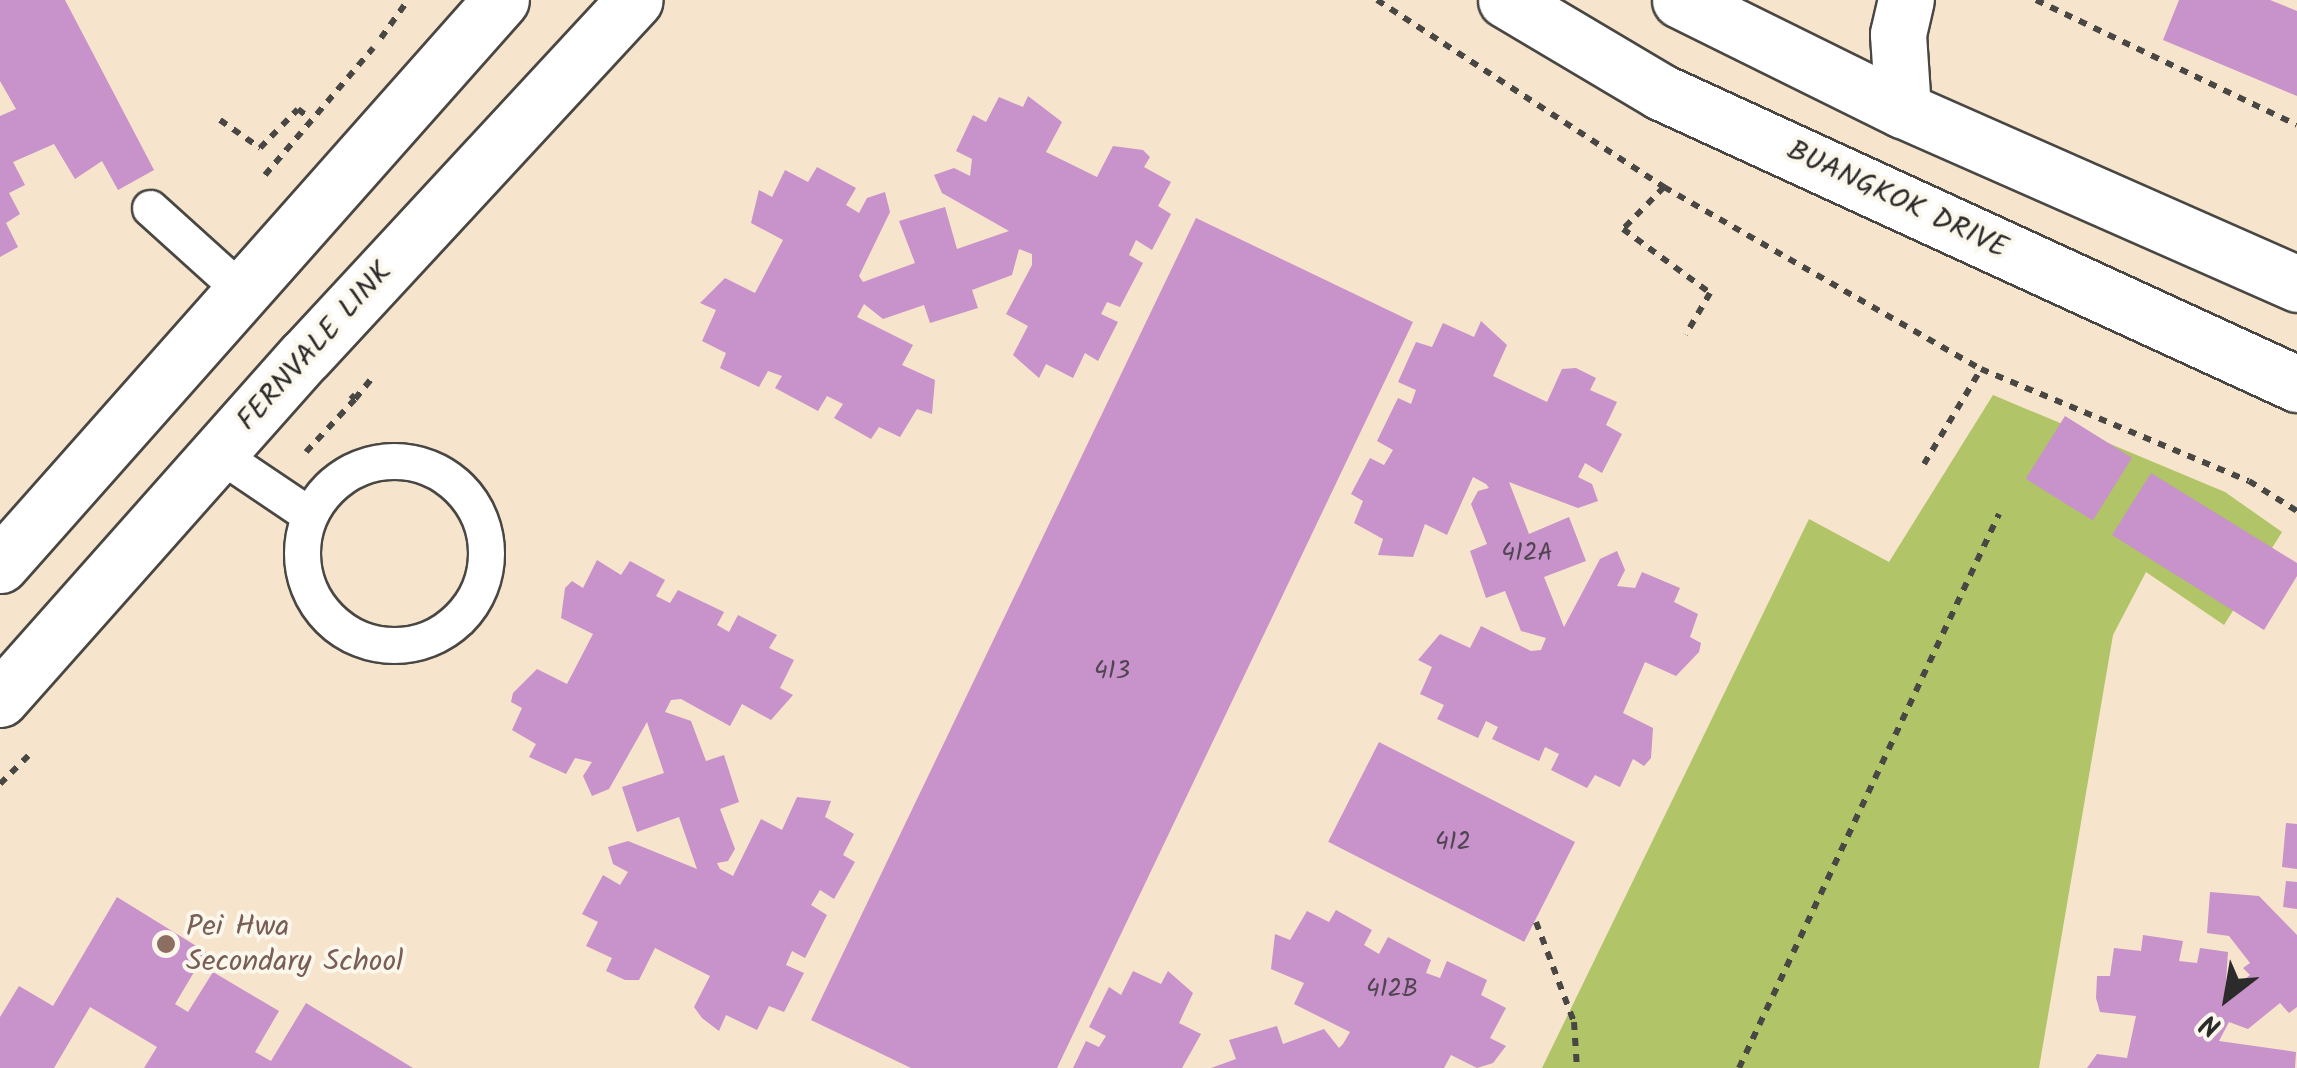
<!DOCTYPE html>
<html>
<head>
<meta charset="utf-8">
<style>
  body { margin:0 }
  #map { position:relative; width:2297px; height:1068px; overflow:hidden; background:#f6e4cc; font-family:Kalam,sans-serif }
  div>[style] { position:absolute }
  .green>* { inset:0; background:#b1c467 }
  .building>* { inset:0; background:#c892ca; transform-origin:0 0 }
  .path>* { height:6px; margin-top:-3px; transform-origin:0; background:repeating-linear-gradient(90deg,#494743 0 8px,transparent 0 16px) }
  .roads { filter:drop-shadow(2px 0 #494743) drop-shadow(-2px 0 #494743) drop-shadow(0 2px #494743) drop-shadow(0 -2px #494743) }
  .service>* { height:35px; margin:-17.5px; padding:0 17.5px; transform-origin:17.5px; border-radius:17.5px; background:#fff }
  .service>.ring { margin:-17.5px; padding:0; box-sizing:content-box; background:none; border:35px solid #fff; border-radius:50% }
  .minor>* { height:55px; margin:-27.5px; padding:0 27.5px; transform-origin:27.5px; border-radius:27.5px; background:#fff }
  .primary>* { height:55px; margin:-27.5px; padding:0 27.5px; transform-origin:27.5px; border-radius:27.5px; background:#fff }
  .dots>* { width:28px; height:28px; translate:-50% -50%; box-sizing:border-box; border:5px solid #fbf7ec; border-radius:50% }
  span { translate:-50% -50%; white-space:nowrap; text-align:center; line-height:1.15; -webkit-text-stroke:8px #fbf7ec; paint-order:stroke }
  .number-label { font-size:25px; color:#524553 }
  .number-label span { -webkit-text-stroke-width:0 }
  .street-label { font-size:30px; color:#2b2b2b }
  .education-label { font-size:30px; color:#785e54 }
  .left { translate:0 -50%; text-align:left }
  .north { position:absolute; left:2177px; top:948px; width:100px; height:100px; -webkit-text-stroke:8px #fbf7ec; paint-order:stroke; rotate:211deg; font-size:28px; font-weight:700; line-height:40px; text-align:center; color:#2b2b2b }
  .north::after { content:''; display:block; margin:auto; width:35px; height:45px; background:#2b2b2b; clip-path:polygon(50% 0,100% 100%,50% 72%,0 100%) }
</style>
</head>
<body>
<div id="map">
  <div class="green">
    <i style="clip-path:polygon(1993px 395px,2225px 492px,2282px 532px,2224px 625px,2146px 572px,2113px 635px,2039px 1068px,1542px 1068px,1809px 519px,1889px 562px)"></i>
  </div>
  <div class="building">
    <i style="clip-path:polygon(0 0,65px 0,154px 170px,118px 190px,102px 161px,75px 179px,54px 144px,13px 162px,25px 185px,9px 193px,20px 214px,6px 223px,18px 247px,0 257px,0 116px,16px 109px,0 81px)"></i>
    <i style="clip-path:polygon(2179px 0,2270px 0,2297px 11px,2297px 96px,2163px 40px)"></i>
    <i style="clip-path:polygon(1028px 96px,1062px 122px,1046px 152px,1097px 177px,1113px 146px,1143px 150px,1150px 157px,1144px 167px,1171px 182px,1158px 206px,1171px 214px,1152px 250px,1136px 240px,1129px 255px,1143px 263px,1120px 307px,1107px 302px,1101px 314px,1118px 322px,1098px 361px,1085px 353px,1073px 378px,1046px 364px,1039px 378px,1013px 355px,1028px 326px,1006px 314px,1032px 265px,1032px 254px,1019px 249px,1012px 275px,972px 290px,978px 308px,930px 323px,924px 305px,883px 319px,864px 304px,857px 317px,913px 345px,902px 365px,935px 380px,932px 414px,917px 409px,900px 437px,879px 427px,871px 439px,834px 418px,843px 404px,827px 396px,818px 411px,775px 388px,782px 376px,768px 371px,759px 387px,720px 368px,726px 353px,702px 341px,716px 310px,700px 303px,725px 278px,755px 293px,783px 240px,751px 223px,759px 190px,772px 197px,785px 170px,808px 182px,817px 167px,856px 188px,846px 205px,859px 213px,867px 198px,885px 192px,890px 212px,859px 276px,863px 282px,915px 263px,899px 221px,945px 207px,957px 249px,1009px 231px,942px 193px,934px 175px,954px 168px,970px 176px,972px 159px,956px 151px,973px 115px,986px 122px,999px 97px,1023px 107px)"></i>
    <i style="clip-path:polygon(1196px 218px,1413px 322px,1057px 1068px,911px 1068px,811px 1020px)"></i>
    <i style="clip-path:polygon(1481px 321px,1507px 345px,1493px 376px,1547px 402px,1562px 369px,1576px 368px,1596px 378px,1590px 390px,1617px 402px,1606px 425px,1622px 434px,1602px 473px,1585px 463px,1578px 477px,1592px 484px,1598px 501px,1578px 508px,1509px 482px,1529px 534px,1569px 517px,1586px 561px,1544px 577px,1564px 627px,1600px 559px,1617px 551px,1625px 570px,1617px 586px,1635px 588px,1642px 572px,1680px 588px,1674px 602px,1698px 614px,1690px 637px,1701px 643px,1699px 652px,1676px 676px,1645px 662px,1623px 713px,1653px 728px,1651px 758px,1644px 766px,1633px 759px,1620px 787px,1595px 775px,1587px 788px,1551px 770px,1559px 754px,1545px 747px,1539px 761px,1492px 739px,1498px 727px,1486px 721px,1478px 738px,1437px 719px,1444px 705px,1420px 694px,1432px 667px,1418px 660px,1440px 634px,1470px 648px,1481px 626px,1531px 651px,1541px 650px,1546px 638px,1521px 631px,1505px 591px,1486px 598px,1470px 551px,1487px 544px,1471px 504px,1478px 491px,1489px 488px,1486px 484px,1473px 477px,1447px 535px,1425px 524px,1413px 557px,1378px 555px,1383px 539px,1354px 523px,1363px 501px,1351px 494px,1370px 458px,1384px 465px,1393px 450px,1377px 441px,1398px 398px,1411px 404px,1416px 390px,1398px 382px,1416px 342px,1432px 347px,1443px 323px,1474px 337px)"></i>
    <i style="left:2065px;top:416px;width:79px;height:74px;rotate:32deg"></i>
    <i style="clip-path:polygon(2151px 473px,2297px 563px,2297px 576px,2264px 630px,2112px 535px)"></i>
    <i style="clip-path:polygon(597px 560px,621px 575px,630px 561px,665px 580px,656px 596px,670px 603px,678px 590px,724px 612px,717px 625px,729px 632px,738px 615px,777px 635px,769px 648px,794px 660px,780px 688px,793px 695px,771px 720px,742px 704px,730px 726px,681px 699px,671px 700px,665px 712px,691px 721px,706px 761px,724px 755px,739px 802px,720px 809px,735px 849px,728px 861px,717px 863px,720px 869px,733px 876px,761px 819px,782px 830px,797px 797px,831px 801px,825px 817px,854px 834px,843px 855px,855px 862px,834px 899px,820px 890px,811px 905px,827px 915px,805px 958px,792px 951px,786px 965px,804px 973px,784px 1012px,769px 1006px,757px 1030px,726px 1015px,719px 1031px,702px 1018px,694px 1007px,710px 976px,655px 948px,639px 980px,625px 980px,606px 971px,612px 958px,586px 946px,598px 922px,582px 914px,603px 875px,620px 885px,628px 872px,613px 864px,608px 847px,628px 841px,697px 869px,679px 817px,637px 832px,622px 787px,664px 773px,647px 722px,609px 789px,592px 796px,583px 776px,592px 762px,575px 758px,566px 774px,529px 757px,536px 744px,512px 730px,522px 708px,511px 702px,513px 693px,537px 669px,567px 684px,593px 634px,561px 618px,565px 588px,572px 581px,583px 588px)"></i>
    <i style="left:1379px;top:742px;width:220px;height:112px;rotate:27deg"></i>
    <i style="clip-path:polygon(2286px 823px,2297px 824px,2297px 869px,2282px 867px)"></i>
    <i style="clip-path:polygon(2286px 881px,2297px 882px,2297px 909px,2283px 907px)"></i>
    <i style="clip-path:polygon(2210px 892px,2259px 896px,2297px 935px,2297px 1007px,2289px 1013px,2280px 1003px,2248px 1029px,2229px 1022px,2219px 1041px,2296px 1052px,2295px 1068px,2087px 1068px,2097px 1054px,2127px 1058px,2136px 1016px,2100px 1012px,2096px 998px,2097px 976px,2110px 976px,2114px 948px,2141px 951px,2143px 935px,2183px 941px,2179px 961px,2197px 963px,2200px 948px,2228px 952px,2225px 995px,2250px 975px,2243px 968px,2250px 963px,2229px 936px,2207px 933px)"></i>
    <i style="clip-path:polygon(117px 897px,206px 952px,175px 1004px,188px 1012px,213px 972px,279px 1011px,255px 1052px,271px 1061px,306px 1003px,413px 1068px,144px 1068px,157px 1047px,90px 1007px,54px 1068px,0 1068px,0 1017px,19px 986px,53px 1006px)"></i>
    <i style="clip-path:polygon(1336px 910px,1372px 930px,1364px 945px,1379px 954px,1388px 937px,1431px 960px,1426px 973px,1440px 978px,1447px 961px,1487px 980px,1481px 995px,1506px 1008px,1490px 1038px,1506px 1046px,1493px 1063px,1477px 1068px,1451px 1055px,1444px 1068px,1211px 1068px,1236px 1059px,1229px 1040px,1277px 1026px,1283px 1044px,1324px 1029px,1339px 1048px,1343px 1044px,1350px 1032px,1294px 1004px,1304px 983px,1271px 969px,1275px 934px,1290px 940px,1307px 911px,1329px 922px)"></i>
    <i style="clip-path:polygon(1133px 971px,1161px 984px,1168px 971px,1193px 993px,1179px 1023px,1201px 1034px,1182px 1068px,1073px 1068px,1086px 1041px,1099px 1047px,1106px 1036px,1089px 1027px,1109px 987px,1121px 995px)"></i>
  </div>
  <div class="path">
    <i style="left:1377px;top:0;width:343px;rotate:33.1deg"></i>
    <i style="left:1664px;top:187px;width:366px;rotate:29.9deg"></i>
    <i style="left:1981px;top:369px;width:290px;rotate:22.7deg"></i>
    <i style="left:2249px;top:481px;width:57px;rotate:32deg"></i>
    <i style="left:2036px;top:0;width:289px;rotate:25.6deg"></i>
    <i style="left:381px;top:38px;width:47px;rotate:-54.6deg"></i>
    <i style="left:220px;top:120px;width:49px;rotate:35deg"></i>
    <i style="left:260px;top:148px;width:54px;rotate:-45.7deg"></i>
    <i style="left:298px;top:109px;width:13px;rotate:39deg"></i>
    <i style="left:265px;top:175px;width:167px;rotate:-49.6deg"></i>
    <i style="left:1664px;top:187px;width:59px;rotate:134.3deg"></i>
    <i style="left:1623px;top:229px;width:108px;rotate:36.3deg"></i>
    <i style="left:1710px;top:293px;width:48px;rotate:120.3deg"></i>
    <i style="left:355px;top:399px;width:28px;rotate:-51deg"></i>
    <i style="left:306px;top:452px;width:72px;rotate:-47.2deg"></i>
    <i style="left:355px;top:399px;width:6px;rotate:-135deg"></i>
    <i style="left:1924px;top:464px;width:111px;rotate:-59deg"></i>
    <i style="left:0;top:784px;width:44px;rotate:-45deg"></i>
    <i style="left:1536px;top:922px;width:107px;rotate:69.2deg"></i>
    <i style="left:1574px;top:1022px;width:46px;rotate:86.3deg"></i>
    <i style="left:1739px;top:1068px;width:612px;rotate:-64.86deg"></i>
  </div>
  <div class="roads">
    <div class="service">
      <i style="left:150px;top:208px;width:125px;rotate:42.1deg"></i>
      <i style="left:219px;top:454px;width:107px;rotate:34deg"></i>
      <i class="ring" style="left:302px;top:461px;width:149px;height:149px"></i>
    </div>
    <div class="minor">
      <i style="left:1903px;top:110px;width:76px;rotate:-93.8deg"></i>
      <i style="left:1898px;top:34px;width:35px;rotate:-77deg"></i>
      <i style="left:0;top:565px;width:755px;rotate:-48.44deg"></i>
      <i style="left:0;top:699px;width:459px;rotate:-48.4deg"></i>
      <i style="left:305px;top:356px;width:485px;rotate:-47.2deg"></i>
    </div>
    <div class="primary">
      <i style="left:1506px;top:0;width:180px;rotate:30.7deg"></i>
      <i style="left:1661px;top:92px;width:700px;rotate:24.66deg"></i>
      <i style="left:1680px;top:0;width:249px;rotate:26.3deg"></i>
      <i style="left:1903px;top:110px;width:431px;rotate:23.8deg"></i>
    </div>
  </div>
  <div class="dots">
    <i style="left:166px;top:944px;background:#8d6e63"></i>
  </div>
  <div class="number-label">
    <span style="left:1527px;top:553px">412A</span>
    <span style="left:1112px;top:671px">413</span>
    <span style="left:1453px;top:842px">412</span>
    <span style="left:1392px;top:989px">412B</span>
  </div>
  <div class="street-label">
    <span style="left:1897px;top:200px;rotate:25deg">BUANGKOK DRIVE</span>
    <span style="left:315px;top:347px;rotate:-48deg">FERNVALE LINK</span>
  </div>
  <div class="education-label">
    <span class="left" style="left:186px;top:944px">Pei Hwa<br>Secondary School</span>
  </div>
  <div class="north">N</div>
</div>
</body>
</html>
